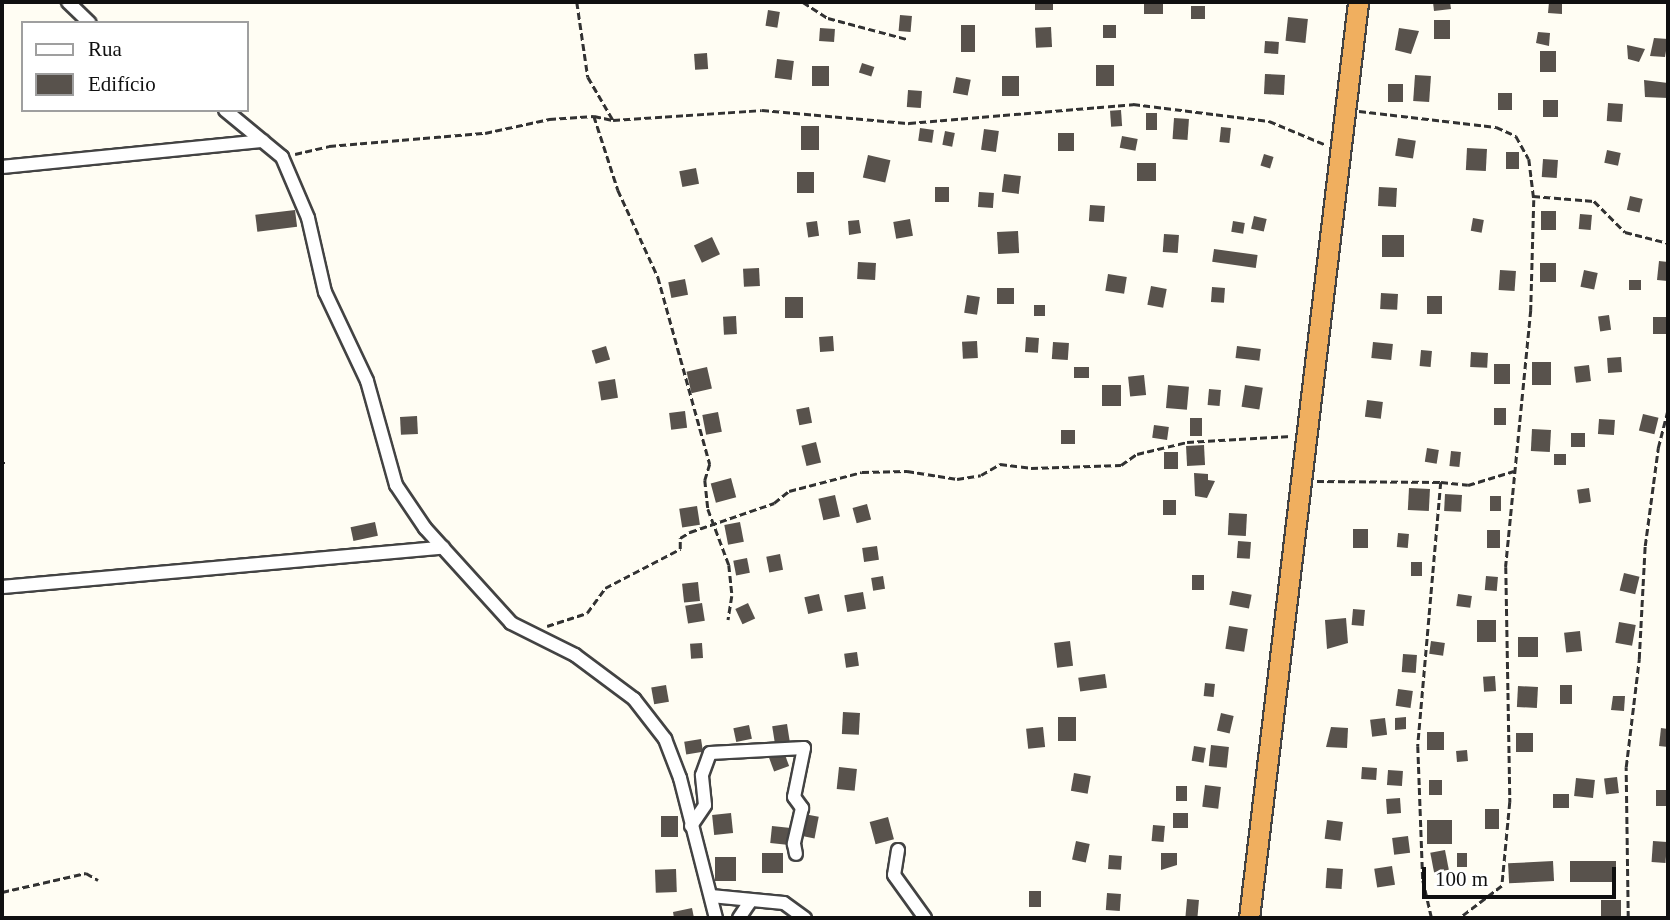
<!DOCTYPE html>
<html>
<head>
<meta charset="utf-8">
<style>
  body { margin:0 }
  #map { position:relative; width:1670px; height:920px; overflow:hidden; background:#fffdf3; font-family:Georgia,serif }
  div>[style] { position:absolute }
  .building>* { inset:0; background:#58524c; transform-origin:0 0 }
  .path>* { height:2.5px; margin-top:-1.25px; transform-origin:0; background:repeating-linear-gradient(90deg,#323232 0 7px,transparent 0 10.5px) }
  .roads { filter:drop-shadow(2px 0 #434343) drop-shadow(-2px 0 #434343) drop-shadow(0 2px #434343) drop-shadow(0 -2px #434343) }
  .minor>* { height:12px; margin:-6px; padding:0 6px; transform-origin:6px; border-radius:6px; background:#fff }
  .highway>* { height:19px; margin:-9.5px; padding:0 9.5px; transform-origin:9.5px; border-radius:9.5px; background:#f0af5f }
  span { translate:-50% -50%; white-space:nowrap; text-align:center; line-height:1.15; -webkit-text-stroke:7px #fff; paint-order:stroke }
  .frame { position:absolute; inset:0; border:4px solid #101010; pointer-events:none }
  .legend { position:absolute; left:21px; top:21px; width:228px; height:91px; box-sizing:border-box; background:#fff; border:2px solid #9f9f9f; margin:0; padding:9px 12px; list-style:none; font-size:21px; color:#101010 }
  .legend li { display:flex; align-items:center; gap:14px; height:35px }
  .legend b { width:35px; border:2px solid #9f9f9f }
  .scale { position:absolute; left:1422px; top:867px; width:194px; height:32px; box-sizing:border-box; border:4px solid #101010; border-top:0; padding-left:9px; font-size:21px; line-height:24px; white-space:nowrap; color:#101010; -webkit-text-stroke:5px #fff; paint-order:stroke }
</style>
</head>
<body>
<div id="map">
  <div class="building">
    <i style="left:1035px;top:2px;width:18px;height:8px"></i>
    <i style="left:1144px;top:2px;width:19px;height:12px"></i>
    <i style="clip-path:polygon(1433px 2px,1450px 2px,1451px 9px,1434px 11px)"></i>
    <i style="clip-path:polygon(1549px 2px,1562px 2px,1562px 14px,1548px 13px)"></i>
    <i style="left:1191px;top:6px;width:14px;height:13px"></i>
    <i style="left:768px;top:10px;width:12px;height:16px;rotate:9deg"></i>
    <i style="left:900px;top:15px;width:12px;height:16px;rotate:5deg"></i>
    <i style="left:1288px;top:17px;width:20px;height:24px;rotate:6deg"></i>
    <i style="left:1434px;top:20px;width:16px;height:19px"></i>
    <i style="left:961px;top:25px;width:14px;height:27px"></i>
    <i style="left:1103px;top:25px;width:13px;height:13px"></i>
    <i style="left:1051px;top:27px;width:20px;height:16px;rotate:87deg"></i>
    <i style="left:820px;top:28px;width:15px;height:13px;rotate:4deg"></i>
    <i style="clip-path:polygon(1399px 28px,1419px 31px,1411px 54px,1395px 50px)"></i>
    <i style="clip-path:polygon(1538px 32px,1550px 33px,1549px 46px,1536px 43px)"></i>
    <i style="clip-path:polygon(1654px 38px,1668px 39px,1665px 57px,1650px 56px)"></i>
    <i style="left:1265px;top:41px;width:14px;height:12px;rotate:4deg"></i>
    <i style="clip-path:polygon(1627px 45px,1645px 49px,1639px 62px,1628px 59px)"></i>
    <i style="left:1540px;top:51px;width:16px;height:21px"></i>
    <i style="left:707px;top:53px;width:16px;height:13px;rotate:86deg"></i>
    <i style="left:777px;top:59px;width:17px;height:19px;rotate:7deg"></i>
    <i style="left:862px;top:63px;width:13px;height:10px;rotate:18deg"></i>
    <i style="left:1096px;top:65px;width:18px;height:21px"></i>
    <i style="left:812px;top:66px;width:17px;height:20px"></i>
    <i style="left:1265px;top:74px;width:20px;height:20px;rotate:3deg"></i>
    <i style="left:1415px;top:75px;width:16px;height:26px;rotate:4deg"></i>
    <i style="left:1019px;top:76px;width:20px;height:17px;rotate:90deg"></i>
    <i style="left:956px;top:77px;width:15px;height:16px;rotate:11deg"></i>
    <i style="clip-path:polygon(1644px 80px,1668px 83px,1668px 98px,1645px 97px)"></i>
    <i style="left:1388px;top:84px;width:15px;height:18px"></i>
    <i style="left:908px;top:90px;width:14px;height:17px;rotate:4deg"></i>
    <i style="left:1512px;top:93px;width:17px;height:14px;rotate:90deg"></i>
    <i style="left:1543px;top:100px;width:15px;height:17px"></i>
    <i style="left:1608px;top:103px;width:15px;height:18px;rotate:4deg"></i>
    <i style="left:1121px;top:110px;width:16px;height:11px;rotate:86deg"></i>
    <i style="left:1146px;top:113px;width:11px;height:17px"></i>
    <i style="left:1174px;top:118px;width:15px;height:21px;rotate:4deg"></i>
    <i style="left:801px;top:126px;width:18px;height:24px"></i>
    <i style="left:1221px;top:127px;width:10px;height:15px;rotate:6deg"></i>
    <i style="left:920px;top:128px;width:14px;height:13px;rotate:8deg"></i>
    <i style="left:984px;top:129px;width:15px;height:21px;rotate:8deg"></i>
    <i style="left:945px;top:131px;width:10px;height:14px;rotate:11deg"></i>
    <i style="left:1058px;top:133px;width:16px;height:18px"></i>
    <i style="left:1122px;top:136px;width:16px;height:12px;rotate:11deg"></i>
    <i style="left:1398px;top:138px;width:18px;height:18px;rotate:9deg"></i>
    <i style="left:1467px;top:148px;width:20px;height:22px;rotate:3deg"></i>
    <i style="left:1607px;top:150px;width:14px;height:13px;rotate:12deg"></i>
    <i style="left:1506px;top:152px;width:13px;height:17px"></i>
    <i style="left:1264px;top:154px;width:10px;height:12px;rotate:17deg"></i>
    <i style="left:868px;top:155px;width:23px;height:23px;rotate:13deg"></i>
    <i style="left:1543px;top:159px;width:15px;height:18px;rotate:4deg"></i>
    <i style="left:1137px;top:163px;width:19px;height:18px"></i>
    <i style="left:696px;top:168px;width:16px;height:17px;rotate:79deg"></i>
    <i style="left:797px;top:172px;width:17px;height:21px"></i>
    <i style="left:1004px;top:174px;width:17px;height:18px;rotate:7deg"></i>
    <i style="left:935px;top:187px;width:14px;height:15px"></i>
    <i style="left:1379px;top:187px;width:18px;height:19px;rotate:3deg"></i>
    <i style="left:979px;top:192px;width:15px;height:15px;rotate:4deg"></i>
    <i style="left:1630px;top:196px;width:13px;height:14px;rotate:13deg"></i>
    <i style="left:1090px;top:205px;width:15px;height:16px;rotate:4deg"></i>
    <i style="left:295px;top:210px;width:17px;height:40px;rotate:83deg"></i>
    <i style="left:1556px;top:211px;width:19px;height:15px;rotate:90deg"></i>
    <i style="left:1580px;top:214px;width:12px;height:15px;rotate:5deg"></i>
    <i style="left:1254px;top:216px;width:13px;height:13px;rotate:13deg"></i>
    <i style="left:1473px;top:218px;width:11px;height:13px;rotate:10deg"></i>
    <i style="left:910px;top:219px;width:17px;height:17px;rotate:80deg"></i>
    <i style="clip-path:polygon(859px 220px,861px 233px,849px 235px,848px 221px)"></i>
    <i style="left:817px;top:221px;width:15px;height:11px;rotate:82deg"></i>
    <i style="left:1233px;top:221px;width:12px;height:11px;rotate:9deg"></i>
    <i style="left:1018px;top:231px;width:22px;height:21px;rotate:87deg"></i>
    <i style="left:1164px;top:234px;width:15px;height:18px;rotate:4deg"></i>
    <i style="left:1382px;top:235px;width:22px;height:22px"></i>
    <i style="left:712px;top:237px;width:19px;height:20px;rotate:65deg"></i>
    <i style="left:1214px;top:249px;width:44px;height:13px;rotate:8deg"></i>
    <i style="clip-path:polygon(1659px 261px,1668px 262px,1668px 281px,1657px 280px)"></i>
    <i style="left:858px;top:262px;width:18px;height:17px;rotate:3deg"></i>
    <i style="left:1540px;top:263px;width:16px;height:19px"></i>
    <i style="left:759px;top:268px;width:18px;height:16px;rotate:87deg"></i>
    <i style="left:1500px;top:270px;width:16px;height:20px;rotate:4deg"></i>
    <i style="left:1584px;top:270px;width:14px;height:17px;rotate:12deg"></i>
    <i style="left:1108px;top:274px;width:19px;height:17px;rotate:9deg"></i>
    <i style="left:685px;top:279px;width:16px;height:17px;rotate:79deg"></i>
    <i style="left:1629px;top:280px;width:12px;height:10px"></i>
    <i style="left:1151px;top:286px;width:16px;height:19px;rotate:11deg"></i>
    <i style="left:1212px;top:287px;width:13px;height:15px;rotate:4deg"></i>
    <i style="left:997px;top:288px;width:17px;height:16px"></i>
    <i style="left:1381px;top:293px;width:17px;height:16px;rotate:3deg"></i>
    <i style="left:967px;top:295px;width:13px;height:18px;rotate:9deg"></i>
    <i style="left:1427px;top:296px;width:15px;height:18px"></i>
    <i style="left:785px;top:297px;width:18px;height:21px"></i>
    <i style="left:1034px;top:305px;width:11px;height:11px"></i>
    <i style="left:1609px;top:315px;width:15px;height:11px;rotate:82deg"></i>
    <i style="left:736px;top:316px;width:18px;height:13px;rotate:87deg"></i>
    <i style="left:1653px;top:317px;width:14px;height:17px"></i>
    <i style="left:833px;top:336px;width:15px;height:14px;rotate:86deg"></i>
    <i style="left:1026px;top:337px;width:13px;height:15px;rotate:4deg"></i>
    <i style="left:977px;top:341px;width:17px;height:15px;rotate:87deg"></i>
    <i style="left:1053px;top:342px;width:16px;height:17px;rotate:4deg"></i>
    <i style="left:1373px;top:342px;width:20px;height:16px;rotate:6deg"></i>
    <i style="left:606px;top:346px;width:14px;height:15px;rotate:73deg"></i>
    <i style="left:1237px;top:346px;width:24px;height:12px;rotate:7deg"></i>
    <i style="left:1421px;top:350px;width:11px;height:16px;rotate:5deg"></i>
    <i style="left:1471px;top:352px;width:17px;height:15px;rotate:3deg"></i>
    <i style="left:1621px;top:357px;width:15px;height:14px;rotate:86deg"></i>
    <i style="left:1551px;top:362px;width:23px;height:19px;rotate:90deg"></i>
    <i style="left:1494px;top:364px;width:16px;height:20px"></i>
    <i style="left:1589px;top:365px;width:16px;height:15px;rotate:83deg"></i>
    <i style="left:707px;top:367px;width:22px;height:21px;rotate:77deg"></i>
    <i style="left:1089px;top:367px;width:11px;height:15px;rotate:90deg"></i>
    <i style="left:1144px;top:375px;width:20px;height:16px;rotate:84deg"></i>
    <i style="left:615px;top:379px;width:19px;height:17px;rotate:81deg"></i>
    <i style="left:1102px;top:385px;width:19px;height:21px"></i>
    <i style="left:1168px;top:385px;width:21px;height:23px;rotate:5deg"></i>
    <i style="left:1245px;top:385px;width:18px;height:22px;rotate:9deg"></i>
    <i style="left:1209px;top:389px;width:12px;height:16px;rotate:5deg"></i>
    <i style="left:1367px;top:400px;width:16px;height:17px;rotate:7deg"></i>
    <i style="left:809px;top:407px;width:16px;height:13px;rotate:79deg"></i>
    <i style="left:1494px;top:408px;width:12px;height:17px"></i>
    <i style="left:685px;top:411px;width:17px;height:16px;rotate:83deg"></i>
    <i style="left:718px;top:412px;width:20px;height:16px;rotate:79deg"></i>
    <i style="left:1643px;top:414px;width:16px;height:17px;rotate:14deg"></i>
    <i style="left:417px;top:416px;width:18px;height:17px;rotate:87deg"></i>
    <i style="left:1190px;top:418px;width:12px;height:18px"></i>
    <i style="left:1599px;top:419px;width:16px;height:15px;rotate:4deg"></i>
    <i style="left:1154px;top:425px;width:15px;height:13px;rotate:8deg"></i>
    <i style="left:1532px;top:429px;width:19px;height:22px;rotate:3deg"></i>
    <i style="left:1061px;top:430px;width:14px;height:14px"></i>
    <i style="left:1571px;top:433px;width:14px;height:14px"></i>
    <i style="left:816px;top:442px;width:21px;height:15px;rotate:76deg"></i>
    <i style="left:1204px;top:445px;width:20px;height:18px;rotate:87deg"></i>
    <i style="left:1427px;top:448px;width:12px;height:14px;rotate:9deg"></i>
    <i style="left:1451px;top:451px;width:10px;height:15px;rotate:6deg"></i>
    <i style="left:1164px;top:452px;width:14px;height:17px"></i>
    <i style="left:1554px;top:454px;width:12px;height:11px"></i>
    <i style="clip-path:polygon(1194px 473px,1208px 474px,1208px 480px,1215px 481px,1207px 498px,1195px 496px)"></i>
    <i style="left:731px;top:478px;width:20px;height:21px;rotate:75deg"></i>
    <i style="left:1409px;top:488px;width:21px;height:22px;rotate:3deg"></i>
    <i style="left:1589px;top:488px;width:14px;height:12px;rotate:82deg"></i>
    <i style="left:1445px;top:494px;width:17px;height:17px;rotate:3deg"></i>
    <i style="left:835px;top:495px;width:22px;height:17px;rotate:77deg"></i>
    <i style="left:1490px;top:496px;width:11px;height:15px"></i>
    <i style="left:1163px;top:500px;width:13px;height:15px"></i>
    <i style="left:867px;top:504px;width:16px;height:15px;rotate:75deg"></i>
    <i style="left:697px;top:506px;width:19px;height:18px;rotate:81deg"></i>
    <i style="left:1229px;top:513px;width:18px;height:22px;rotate:3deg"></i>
    <i style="left:375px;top:522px;width:14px;height:25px;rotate:78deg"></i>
    <i style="left:740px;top:522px;width:20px;height:16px;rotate:79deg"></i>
    <i style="left:1353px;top:529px;width:15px;height:19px"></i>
    <i style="left:1487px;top:530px;width:13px;height:18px"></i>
    <i style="left:1398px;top:533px;width:11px;height:14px;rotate:5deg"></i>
    <i style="left:1238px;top:541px;width:13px;height:17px;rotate:4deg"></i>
    <i style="left:877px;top:546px;width:14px;height:15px;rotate:82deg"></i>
    <i style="left:780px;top:554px;width:16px;height:14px;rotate:79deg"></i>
    <i style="left:747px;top:558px;width:15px;height:14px;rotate:79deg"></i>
    <i style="left:1411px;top:562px;width:11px;height:14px"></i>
    <i style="left:1624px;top:573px;width:16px;height:18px;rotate:14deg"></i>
    <i style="left:1192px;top:575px;width:12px;height:15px"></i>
    <i style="left:883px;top:576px;width:13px;height:12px;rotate:81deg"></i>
    <i style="left:1486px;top:576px;width:12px;height:14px;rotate:5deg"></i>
    <i style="left:698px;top:582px;width:19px;height:16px;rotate:84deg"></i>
    <i style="left:1232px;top:591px;width:20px;height:14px;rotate:11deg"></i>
    <i style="left:863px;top:592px;width:17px;height:19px;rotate:80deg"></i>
    <i style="left:819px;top:594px;width:17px;height:15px;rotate:77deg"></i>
    <i style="left:1458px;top:594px;width:14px;height:12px;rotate:8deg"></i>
    <i style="left:702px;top:603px;width:18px;height:17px;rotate:81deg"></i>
    <i style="left:748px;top:603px;width:17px;height:14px;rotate:65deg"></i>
    <i style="left:1353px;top:609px;width:12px;height:16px;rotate:5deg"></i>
    <i style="clip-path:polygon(1346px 618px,1348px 643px,1327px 649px,1325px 620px)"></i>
    <i style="left:1477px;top:620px;width:19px;height:22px"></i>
    <i style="left:1619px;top:622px;width:17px;height:21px;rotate:10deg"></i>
    <i style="left:1229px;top:626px;width:19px;height:23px;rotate:9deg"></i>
    <i style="left:1580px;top:631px;width:20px;height:16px;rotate:84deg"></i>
    <i style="left:1538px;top:637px;width:20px;height:20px;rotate:90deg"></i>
    <i style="left:1070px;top:641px;width:25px;height:16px;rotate:83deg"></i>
    <i style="left:1431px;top:641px;width:14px;height:13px;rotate:8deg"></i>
    <i style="left:702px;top:643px;width:15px;height:12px;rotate:86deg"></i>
    <i style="left:857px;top:652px;width:14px;height:13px;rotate:82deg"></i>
    <i style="left:1403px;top:654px;width:14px;height:18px;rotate:4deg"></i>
    <i style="left:1105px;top:674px;width:14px;height:27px;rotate:82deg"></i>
    <i style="left:1495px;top:676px;width:15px;height:12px;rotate:86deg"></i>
    <i style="left:1205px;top:683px;width:10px;height:13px;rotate:6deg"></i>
    <i style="left:666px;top:685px;width:17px;height:15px;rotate:80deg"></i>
    <i style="left:1560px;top:685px;width:12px;height:19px"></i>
    <i style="left:1518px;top:686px;width:20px;height:21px;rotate:3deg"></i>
    <i style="left:1398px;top:689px;width:15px;height:17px;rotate:8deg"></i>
    <i style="clip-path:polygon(1613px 696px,1625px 696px,1624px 711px,1611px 710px)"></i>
    <i style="left:843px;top:712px;width:17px;height:22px;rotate:3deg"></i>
    <i style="left:1221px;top:713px;width:13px;height:18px;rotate:13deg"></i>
    <i style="left:1058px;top:717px;width:18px;height:24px"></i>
    <i style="clip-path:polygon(1406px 717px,1406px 729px,1395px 730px,1395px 718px)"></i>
    <i style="left:1385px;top:718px;width:17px;height:15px;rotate:83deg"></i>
    <i style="left:787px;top:724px;width:18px;height:15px;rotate:81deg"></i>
    <i style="left:749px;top:725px;width:14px;height:16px;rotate:78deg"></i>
    <i style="left:1043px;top:727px;width:20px;height:17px;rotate:84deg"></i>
    <i style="clip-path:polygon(1331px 727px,1348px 728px,1347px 748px,1326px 747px)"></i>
    <i style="clip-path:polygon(1661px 728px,1668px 729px,1668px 747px,1659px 746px)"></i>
    <i style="left:1444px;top:732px;width:18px;height:17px;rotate:90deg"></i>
    <i style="left:1516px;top:733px;width:17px;height:19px"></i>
    <i style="left:701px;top:739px;width:13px;height:17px;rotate:81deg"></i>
    <i style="left:1211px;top:745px;width:18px;height:21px;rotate:6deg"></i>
    <i style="left:1194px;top:746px;width:12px;height:15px;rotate:9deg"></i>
    <i style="left:1467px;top:750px;width:11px;height:11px;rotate:85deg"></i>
    <i style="left:784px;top:752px;width:15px;height:16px;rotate:70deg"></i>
    <i style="left:839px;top:767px;width:18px;height:22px;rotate:6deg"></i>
    <i style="left:1362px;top:767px;width:15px;height:12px;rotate:4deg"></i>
    <i style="left:1388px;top:770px;width:15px;height:15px;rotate:4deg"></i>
    <i style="left:1074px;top:773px;width:17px;height:18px;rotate:10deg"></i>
    <i style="left:1617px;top:777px;width:16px;height:13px;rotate:83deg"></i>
    <i style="left:1576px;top:778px;width:19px;height:18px;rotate:6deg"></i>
    <i style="left:1429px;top:780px;width:13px;height:15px"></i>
    <i style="left:1205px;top:785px;width:16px;height:22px;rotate:7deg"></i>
    <i style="left:1176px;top:786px;width:11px;height:15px"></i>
    <i style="left:1656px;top:790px;width:11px;height:16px"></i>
    <i style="left:1553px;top:794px;width:16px;height:14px"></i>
    <i style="left:1400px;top:798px;width:15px;height:14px;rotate:86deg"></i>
    <i style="left:1485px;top:809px;width:14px;height:20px"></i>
    <i style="left:731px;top:813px;width:20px;height:19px;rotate:84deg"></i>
    <i style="left:1173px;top:813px;width:15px;height:15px"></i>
    <i style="left:804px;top:814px;width:15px;height:22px;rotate:11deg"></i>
    <i style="left:661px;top:816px;width:17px;height:21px"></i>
    <i style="left:888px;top:817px;width:23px;height:19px;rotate:75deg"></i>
    <i style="left:1327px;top:820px;width:16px;height:19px;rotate:7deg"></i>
    <i style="left:1427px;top:820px;width:25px;height:24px"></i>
    <i style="left:1153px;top:825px;width:12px;height:16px;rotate:5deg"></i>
    <i style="left:772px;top:826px;width:19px;height:17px;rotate:6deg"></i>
    <i style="left:1408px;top:836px;width:17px;height:16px;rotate:83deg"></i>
    <i style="left:1076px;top:841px;width:14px;height:19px;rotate:12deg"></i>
    <i style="left:1653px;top:841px;width:14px;height:21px;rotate:4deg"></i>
    <i style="left:1445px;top:850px;width:20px;height:15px;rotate:79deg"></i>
    <i style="left:783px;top:853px;width:20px;height:21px;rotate:90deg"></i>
    <i style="clip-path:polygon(1161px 853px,1177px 853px,1177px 865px,1161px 870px)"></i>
    <i style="left:1457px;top:853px;width:10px;height:14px"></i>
    <i style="left:1109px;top:855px;width:13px;height:14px;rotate:4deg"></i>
    <i style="left:715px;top:857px;width:21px;height:24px"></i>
    <i style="left:1553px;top:861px;width:20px;height:45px;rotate:87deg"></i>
    <i style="left:1570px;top:861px;width:46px;height:21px"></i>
    <i style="left:1392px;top:866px;width:19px;height:18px;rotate:81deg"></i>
    <i style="left:1327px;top:868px;width:16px;height:20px;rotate:4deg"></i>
    <i style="left:676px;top:869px;width:23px;height:21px;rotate:88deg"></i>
    <i style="left:1029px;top:891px;width:12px;height:16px"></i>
    <i style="left:1107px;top:893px;width:14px;height:17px;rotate:4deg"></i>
    <i style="left:1187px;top:899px;width:12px;height:19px;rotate:5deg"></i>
    <i style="left:1621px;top:900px;width:18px;height:20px;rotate:90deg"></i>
    <i style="clip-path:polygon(692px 908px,694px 918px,674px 918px,673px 912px)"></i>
  </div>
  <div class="path">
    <i style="left:577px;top:2px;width:76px;rotate:81.7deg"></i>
    <i style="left:588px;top:77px;width:50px;rotate:59.8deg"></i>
    <i style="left:613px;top:120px;width:149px;rotate:-3.8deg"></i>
    <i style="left:762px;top:110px;width:148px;rotate:5.1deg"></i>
    <i style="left:909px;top:123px;width:225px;rotate:-4.8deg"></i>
    <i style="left:1133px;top:104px;width:137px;rotate:7.1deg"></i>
    <i style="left:1269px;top:121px;width:60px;rotate:22.7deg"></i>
    <i style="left:803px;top:2px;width:30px;rotate:33deg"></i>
    <i style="left:828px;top:18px;width:82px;rotate:14.9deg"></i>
    <i style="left:1359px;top:111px;width:138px;rotate:6.7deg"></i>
    <i style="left:1496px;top:127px;width:22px;rotate:24deg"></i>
    <i style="left:1516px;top:136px;width:26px;rotate:61deg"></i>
    <i style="left:1529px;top:159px;width:41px;rotate:83deg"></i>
    <i style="left:1534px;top:200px;width:110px;rotate:91.6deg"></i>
    <i style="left:1531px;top:310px;width:258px;rotate:95.6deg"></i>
    <i style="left:1506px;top:567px;width:235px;rotate:89deg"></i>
    <i style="left:1510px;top:802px;width:84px;rotate:95.4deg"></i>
    <i style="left:1502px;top:886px;width:53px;rotate:142.7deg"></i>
    <i style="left:594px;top:116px;width:78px;rotate:72deg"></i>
    <i style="left:618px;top:190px;width:96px;rotate:65.3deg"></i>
    <i style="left:658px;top:277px;width:194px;rotate:74.5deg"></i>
    <i style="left:710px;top:464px;width:17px;rotate:107deg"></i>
    <i style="left:705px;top:480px;width:29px;rotate:84deg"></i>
    <i style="left:708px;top:509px;width:60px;rotate:69.4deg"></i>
    <i style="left:729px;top:565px;width:31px;rotate:84deg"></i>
    <i style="left:732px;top:596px;width:24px;rotate:99deg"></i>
    <i style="left:295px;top:154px;width:35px;rotate:-13deg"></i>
    <i style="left:329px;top:146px;width:157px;rotate:-4.8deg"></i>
    <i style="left:485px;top:133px;width:66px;rotate:-12.3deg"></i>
    <i style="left:549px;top:119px;width:45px;rotate:-3.8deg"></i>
    <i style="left:594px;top:116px;width:19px;rotate:12deg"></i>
    <i style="left:1533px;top:196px;width:61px;rotate:4.7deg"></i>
    <i style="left:1594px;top:201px;width:44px;rotate:45deg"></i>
    <i style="left:1625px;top:232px;width:44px;rotate:14.3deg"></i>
    <i style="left:2px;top:463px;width:3px"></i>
    <i style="left:1317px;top:481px;width:124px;rotate:0.5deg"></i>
    <i style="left:1441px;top:482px;width:265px;rotate:95deg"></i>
    <i style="left:1418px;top:746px;width:134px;rotate:87.9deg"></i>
    <i style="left:1423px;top:880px;width:39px;rotate:77deg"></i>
    <i style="left:1441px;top:482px;width:27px;rotate:6deg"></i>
    <i style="left:1468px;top:485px;width:48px;rotate:-16.9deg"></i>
    <i style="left:547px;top:626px;width:42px;rotate:-18deg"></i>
    <i style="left:587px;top:613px;width:31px;rotate:-54deg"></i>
    <i style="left:605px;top:588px;width:85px;rotate:-27.5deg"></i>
    <i style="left:680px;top:549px;width:11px;rotate:-90deg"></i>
    <i style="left:680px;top:538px;width:12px;rotate:-31deg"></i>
    <i style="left:690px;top:532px;width:89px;rotate:-19deg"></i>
    <i style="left:774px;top:503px;width:19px;rotate:-39deg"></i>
    <i style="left:789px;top:491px;width:75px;rotate:-14.6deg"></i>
    <i style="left:862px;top:472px;width:45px;rotate:-1.3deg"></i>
    <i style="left:907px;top:471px;width:51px;rotate:9.1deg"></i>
    <i style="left:957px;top:479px;width:24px;rotate:-9deg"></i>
    <i style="left:981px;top:475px;width:22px;rotate:-30deg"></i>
    <i style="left:1000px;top:464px;width:31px;rotate:7deg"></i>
    <i style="left:1031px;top:468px;width:90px;rotate:-1.9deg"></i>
    <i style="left:1121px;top:465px;width:19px;rotate:-35deg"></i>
    <i style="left:1137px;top:454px;width:51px;rotate:-13.5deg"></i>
    <i style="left:1187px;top:442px;width:104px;rotate:-3.3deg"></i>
    <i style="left:2px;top:892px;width:86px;rotate:-12.7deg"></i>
    <i style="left:86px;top:873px;width:14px;rotate:30deg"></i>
    <i style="left:1628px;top:918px;width:151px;rotate:-90.8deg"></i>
    <i style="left:1626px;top:767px;width:109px;rotate:-83.1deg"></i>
    <i style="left:1639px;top:659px;width:113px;rotate:-87deg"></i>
    <i style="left:1645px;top:546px;width:99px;rotate:-82.4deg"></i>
    <i style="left:1658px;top:448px;width:40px;rotate:-75.6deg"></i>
  </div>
  <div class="roads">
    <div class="minor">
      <i style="left:68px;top:2px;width:30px;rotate:44deg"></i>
      <i style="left:225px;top:110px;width:74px;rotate:39.5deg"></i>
      <i style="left:282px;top:157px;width:66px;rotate:66.9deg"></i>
      <i style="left:308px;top:218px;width:76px;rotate:77.1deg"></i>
      <i style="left:325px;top:292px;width:98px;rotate:64.7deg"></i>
      <i style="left:367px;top:381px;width:108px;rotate:74.4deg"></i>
      <i style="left:396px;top:485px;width:52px;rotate:56deg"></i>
      <i style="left:425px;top:528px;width:128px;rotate:47.8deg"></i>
      <i style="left:511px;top:623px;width:72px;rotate:26.6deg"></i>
      <i style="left:575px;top:655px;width:74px;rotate:36.7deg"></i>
      <i style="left:634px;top:699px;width:51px;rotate:52.2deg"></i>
      <i style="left:665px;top:739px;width:42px;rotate:69deg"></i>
      <i style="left:680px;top:778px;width:145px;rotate:75.6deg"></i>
      <i style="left:2px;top:167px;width:262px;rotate:-5.7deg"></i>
      <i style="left:2px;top:587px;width:443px;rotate:-5.1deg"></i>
      <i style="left:691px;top:826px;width:25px;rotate:-56deg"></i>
      <i style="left:705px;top:805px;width:30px;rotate:-96deg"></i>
      <i style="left:702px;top:775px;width:23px;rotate:-70deg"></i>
      <i style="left:710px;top:753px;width:94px;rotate:-3deg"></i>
      <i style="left:804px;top:748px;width:50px;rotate:101.5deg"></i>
      <i style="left:794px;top:797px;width:14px;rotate:54deg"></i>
      <i style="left:802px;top:808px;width:37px;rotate:103deg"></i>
      <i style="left:794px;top:844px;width:10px;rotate:79deg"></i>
      <i style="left:898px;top:850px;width:25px;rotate:99deg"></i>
      <i style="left:894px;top:875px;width:53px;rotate:54.2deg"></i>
      <i style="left:711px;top:896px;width:73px;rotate:5.5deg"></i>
      <i style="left:784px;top:903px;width:26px;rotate:36deg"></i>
      <i style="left:739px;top:918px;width:18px;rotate:-56deg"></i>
    </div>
    <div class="highway">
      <i style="left:1249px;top:918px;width:922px;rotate:-83.21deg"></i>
    </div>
  </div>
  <div class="frame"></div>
  <ul class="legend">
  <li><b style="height:9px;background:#fff"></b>Rua</li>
  <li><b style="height:19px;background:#58524c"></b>Edifício</li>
  </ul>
  <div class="scale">100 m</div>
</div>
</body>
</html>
